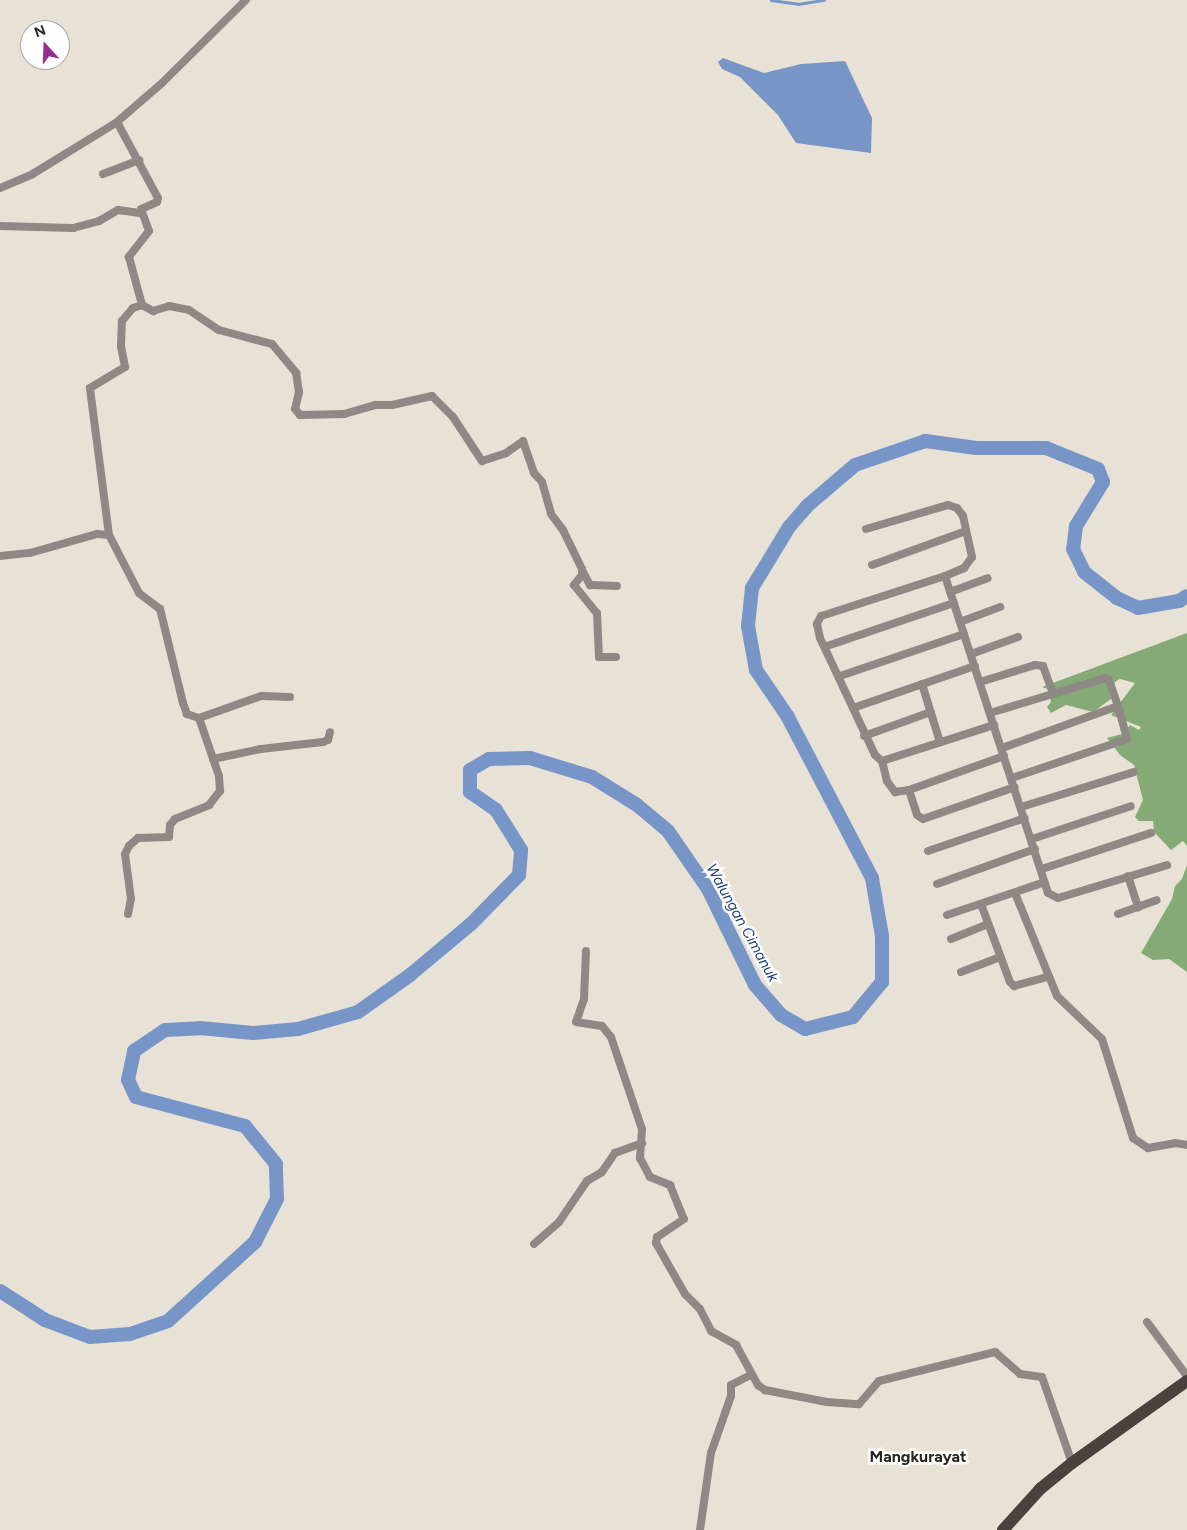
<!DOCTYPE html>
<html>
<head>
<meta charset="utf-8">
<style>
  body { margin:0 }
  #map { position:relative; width:1187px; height:1530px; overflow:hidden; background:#e8e2d6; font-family:Figtree,sans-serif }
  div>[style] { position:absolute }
  .forest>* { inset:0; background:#86aa76 }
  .water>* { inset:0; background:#7895c8 }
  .stream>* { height:2.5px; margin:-1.25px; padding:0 1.25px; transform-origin:1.25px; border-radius:1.25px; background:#7895c8 }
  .river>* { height:14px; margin:-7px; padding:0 7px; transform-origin:7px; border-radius:7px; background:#7895c8 }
  .minor>* { height:8px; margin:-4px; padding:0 4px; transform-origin:4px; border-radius:4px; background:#8f8986 }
  .primary>* { height:12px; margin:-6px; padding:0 6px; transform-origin:6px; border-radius:6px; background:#4b423d }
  span { translate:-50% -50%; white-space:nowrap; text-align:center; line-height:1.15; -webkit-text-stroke:5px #fff; paint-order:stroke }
  .water-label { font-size:15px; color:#1e3e7c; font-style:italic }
  .quarter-label { font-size:16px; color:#282521; font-weight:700 }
  .north { position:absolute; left:20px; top:20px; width:50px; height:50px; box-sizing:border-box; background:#fff; border:1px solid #a9a8a6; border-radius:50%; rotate:340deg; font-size:14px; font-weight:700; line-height:20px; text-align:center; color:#282521 }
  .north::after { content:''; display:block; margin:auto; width:18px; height:22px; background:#972c8e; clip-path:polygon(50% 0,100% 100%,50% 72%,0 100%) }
</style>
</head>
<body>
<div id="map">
  <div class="forest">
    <i style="clip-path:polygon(1187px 633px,1187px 846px,1183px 841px,1171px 850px,1154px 832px,1153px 821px,1139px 821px,1135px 817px,1143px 800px,1134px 765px,1120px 755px,1107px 738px,1122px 734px,1130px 725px,1139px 730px,1141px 727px,1111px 715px,1135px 683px,1120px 679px,1115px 682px,1111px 699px,1093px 712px,1066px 705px,1051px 713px,1047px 707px,1051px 702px,1048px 689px,1042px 687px)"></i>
    <i style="clip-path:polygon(1187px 865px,1187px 972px,1169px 959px,1153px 960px,1141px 953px,1172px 899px,1175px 886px,1182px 879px)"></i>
  </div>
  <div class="water">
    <i style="clip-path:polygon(723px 58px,764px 73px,801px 64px,845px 61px,872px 118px,871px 153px,796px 143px,778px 115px,740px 77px,722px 69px,718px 62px)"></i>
  </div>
  <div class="stream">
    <i style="left:771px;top:0;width:27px;rotate:8deg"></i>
    <i style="left:798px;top:4px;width:26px;rotate:-9deg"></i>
  </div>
  <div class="river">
    <i style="left:0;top:1291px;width:54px;rotate:32.8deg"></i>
    <i style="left:45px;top:1320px;width:48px;rotate:20.7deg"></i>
    <i style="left:90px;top:1337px;width:40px;rotate:-4.3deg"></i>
    <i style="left:130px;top:1334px;width:40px;rotate:-18.9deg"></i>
    <i style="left:168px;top:1321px;width:118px;rotate:-42.2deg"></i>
    <i style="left:255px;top:1242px;width:48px;rotate:-62.9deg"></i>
    <i style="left:277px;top:1199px;width:35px;rotate:-92deg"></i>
    <i style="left:276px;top:1164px;width:49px;rotate:-129.2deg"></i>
    <i style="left:245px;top:1126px;width:113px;rotate:-165.1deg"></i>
    <i style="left:136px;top:1097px;width:19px;rotate:-115deg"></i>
    <i style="left:128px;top:1080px;width:30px;rotate:-78deg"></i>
    <i style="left:134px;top:1051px;width:37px;rotate:-34deg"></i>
    <i style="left:165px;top:1030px;width:35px;rotate:-3deg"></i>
    <i style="left:200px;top:1028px;width:53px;rotate:5.4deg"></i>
    <i style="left:253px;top:1033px;width:45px;rotate:-5.1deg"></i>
    <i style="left:298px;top:1029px;width:62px;rotate:-15.8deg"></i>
    <i style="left:358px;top:1012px;width:64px;rotate:-35.4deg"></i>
    <i style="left:410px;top:975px;width:80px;rotate:-39.9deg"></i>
    <i style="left:471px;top:924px;width:69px;rotate:-45.6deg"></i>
    <i style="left:519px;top:875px;width:25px;rotate:-85deg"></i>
    <i style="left:521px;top:850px;width:47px;rotate:-122deg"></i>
    <i style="left:496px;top:810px;width:32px;rotate:-145deg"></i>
    <i style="left:470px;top:792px;width:22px;rotate:-90deg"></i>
    <i style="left:470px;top:770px;width:22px;rotate:-30deg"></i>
    <i style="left:489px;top:759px;width:41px;rotate:-1.4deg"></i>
    <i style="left:530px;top:758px;width:65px;rotate:17deg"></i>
    <i style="left:592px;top:777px;width:53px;rotate:31.9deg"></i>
    <i style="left:637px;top:805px;width:40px;rotate:40deg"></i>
    <i style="left:668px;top:831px;width:70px;rotate:55.4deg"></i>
    <i style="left:708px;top:889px;width:107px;rotate:63.9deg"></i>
    <i style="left:755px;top:985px;width:40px;rotate:49deg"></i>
    <i style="left:781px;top:1015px;width:28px;rotate:30deg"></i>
    <i style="left:805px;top:1029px;width:49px;rotate:-14deg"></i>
    <i style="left:853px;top:1017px;width:45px;rotate:-50.4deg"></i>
    <i style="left:882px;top:982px;width:46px;rotate:-90deg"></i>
    <i style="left:882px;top:936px;width:59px;rotate:-99.8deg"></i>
    <i style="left:872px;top:878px;width:182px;rotate:-117.6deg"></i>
    <i style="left:788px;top:717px;width:57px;rotate:-124.2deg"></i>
    <i style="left:756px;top:670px;width:45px;rotate:-100.3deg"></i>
    <i style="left:748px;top:626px;width:38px;rotate:-84deg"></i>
    <i style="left:752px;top:588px;width:71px;rotate:-58.8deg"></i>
    <i style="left:789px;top:527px;width:28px;rotate:-49deg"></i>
    <i style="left:807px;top:506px;width:63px;rotate:-40.5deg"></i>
    <i style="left:855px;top:465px;width:74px;rotate:-18.9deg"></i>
    <i style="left:925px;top:441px;width:52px;rotate:7.7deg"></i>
    <i style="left:977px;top:448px;width:69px"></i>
    <i style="left:1046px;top:448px;width:56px;rotate:22deg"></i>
    <i style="left:1098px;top:469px;width:14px;rotate:69deg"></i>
    <i style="left:1103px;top:482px;width:52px;rotate:121.5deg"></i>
    <i style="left:1076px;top:526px;width:23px;rotate:97deg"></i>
    <i style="left:1073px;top:549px;width:25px;rotate:64deg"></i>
    <i style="left:1084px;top:572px;width:42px;rotate:38.2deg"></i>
    <i style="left:1117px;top:598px;width:23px;rotate:25deg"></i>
    <i style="left:1138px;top:608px;width:42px;rotate:-9.7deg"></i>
    <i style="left:1179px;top:601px;width:9px;rotate:-32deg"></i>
  </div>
  <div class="minor">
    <i style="left:117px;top:122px;width:86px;rotate:61.7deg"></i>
    <i style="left:158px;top:198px;width:4px;rotate:104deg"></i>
    <i style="left:157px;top:202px;width:17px;rotate:156deg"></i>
    <i style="left:141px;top:209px;width:23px;rotate:70deg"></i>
    <i style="left:149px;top:231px;width:33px;rotate:128deg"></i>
    <i style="left:129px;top:257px;width:50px;rotate:74.8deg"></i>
    <i style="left:142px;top:305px;width:13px;rotate:29deg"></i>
    <i style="left:153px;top:311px;width:17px;rotate:-17deg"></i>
    <i style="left:169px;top:306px;width:20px;rotate:11deg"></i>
    <i style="left:189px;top:310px;width:36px;rotate:34deg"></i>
    <i style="left:219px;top:330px;width:55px;rotate:14.8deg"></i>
    <i style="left:272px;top:344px;width:38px;rotate:50deg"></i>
    <i style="left:296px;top:373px;width:19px;rotate:81deg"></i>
    <i style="left:299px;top:392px;width:17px;rotate:103deg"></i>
    <i style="left:295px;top:409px;width:8px;rotate:50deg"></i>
    <i style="left:300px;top:415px;width:44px;rotate:-1.3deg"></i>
    <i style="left:344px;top:414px;width:33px;rotate:-16deg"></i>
    <i style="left:376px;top:405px;width:16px"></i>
    <i style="left:392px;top:405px;width:41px;rotate:-12.7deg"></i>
    <i style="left:432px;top:396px;width:30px;rotate:45deg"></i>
    <i style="left:453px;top:417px;width:53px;rotate:56.6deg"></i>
    <i style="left:482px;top:461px;width:25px;rotate:-18deg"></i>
    <i style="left:506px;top:453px;width:21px;rotate:-35deg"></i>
    <i style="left:523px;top:441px;width:34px;rotate:71deg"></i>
    <i style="left:534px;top:473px;width:12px;rotate:48deg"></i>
    <i style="left:542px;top:482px;width:33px;rotate:74deg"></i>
    <i style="left:551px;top:514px;width:20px;rotate:53deg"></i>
    <i style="left:563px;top:530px;width:43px;rotate:64deg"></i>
    <i style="left:582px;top:569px;width:6px;rotate:90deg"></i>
    <i style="left:582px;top:575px;width:13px;rotate:129deg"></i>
    <i style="left:574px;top:585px;width:36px;rotate:51deg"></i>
    <i style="left:597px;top:613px;width:44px;rotate:87.4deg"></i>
    <i style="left:599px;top:657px;width:17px"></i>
    <i style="left:103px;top:174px;width:39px;rotate:-21deg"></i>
    <i style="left:0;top:188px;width:34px;rotate:-23deg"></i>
    <i style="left:31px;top:175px;width:101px;rotate:-31.6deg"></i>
    <i style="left:117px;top:122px;width:60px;rotate:-40.9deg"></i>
    <i style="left:162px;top:83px;width:118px;rotate:-44.7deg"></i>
    <i style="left:0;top:226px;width:73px;rotate:1.6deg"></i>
    <i style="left:73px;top:228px;width:27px;rotate:-15deg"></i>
    <i style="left:99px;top:221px;width:22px;rotate:-30deg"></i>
    <i style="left:118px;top:210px;width:22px;rotate:8deg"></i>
    <i style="left:866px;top:529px;width:85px;rotate:-16.3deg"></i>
    <i style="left:948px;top:505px;width:9px;rotate:18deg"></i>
    <i style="left:957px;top:508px;width:10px;rotate:53deg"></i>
    <i style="left:963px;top:516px;width:42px;rotate:77.6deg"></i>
    <i style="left:972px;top:557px;width:14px;rotate:126deg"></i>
    <i style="left:964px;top:568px;width:21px;rotate:157deg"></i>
    <i style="left:945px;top:576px;width:130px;rotate:162.1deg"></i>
    <i style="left:821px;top:616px;width:9px;rotate:117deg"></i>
    <i style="left:817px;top:624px;width:14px;rotate:78deg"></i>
    <i style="left:820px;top:638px;width:129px;rotate:64.8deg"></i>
    <i style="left:875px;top:755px;width:9px;rotate:41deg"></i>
    <i style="left:882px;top:761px;width:118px;rotate:-17.8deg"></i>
    <i style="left:0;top:556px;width:30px;rotate:-6deg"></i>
    <i style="left:30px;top:553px;width:70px;rotate:-15.8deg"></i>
    <i style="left:97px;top:534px;width:12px;rotate:5deg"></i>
    <i style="left:872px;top:565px;width:100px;rotate:-19.9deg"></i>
    <i style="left:583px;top:572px;width:15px;rotate:62deg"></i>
    <i style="left:590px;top:585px;width:27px;rotate:2deg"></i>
    <i style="left:945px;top:576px;width:333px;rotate:72deg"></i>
    <i style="left:1048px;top:893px;width:11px;rotate:27deg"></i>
    <i style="left:1058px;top:898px;width:114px;rotate:-16.8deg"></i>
    <i style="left:950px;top:592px;width:40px;rotate:-20.2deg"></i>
    <i style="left:960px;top:622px;width:43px;rotate:-20.6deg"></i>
    <i style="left:827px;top:646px;width:134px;rotate:-18.7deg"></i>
    <i style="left:971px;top:654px;width:50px;rotate:-19.9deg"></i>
    <i style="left:840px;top:676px;width:131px;rotate:-18.7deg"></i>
    <i style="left:980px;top:682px;width:58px;rotate:-17.2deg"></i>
    <i style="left:1035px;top:665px;width:8px;rotate:7deg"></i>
    <i style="left:1043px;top:666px;width:30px;rotate:70deg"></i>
    <i style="left:922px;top:684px;width:61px;rotate:72.8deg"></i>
    <i style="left:853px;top:708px;width:129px;rotate:-19deg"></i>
    <i style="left:990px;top:713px;width:120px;rotate:-16.9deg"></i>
    <i style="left:1105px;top:678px;width:4px;rotate:27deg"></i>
    <i style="left:1109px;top:680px;width:28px;rotate:71deg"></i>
    <i style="left:1118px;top:706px;width:123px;rotate:160.1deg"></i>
    <i style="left:199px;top:718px;width:66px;rotate:-19.5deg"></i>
    <i style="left:261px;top:696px;width:29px;rotate:2deg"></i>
    <i style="left:864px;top:736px;width:71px;rotate:-19.7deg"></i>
    <i style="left:213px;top:759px;width:49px;rotate:-11.8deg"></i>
    <i style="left:261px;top:749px;width:62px;rotate:-6.4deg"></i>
    <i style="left:323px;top:742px;width:5px;rotate:-22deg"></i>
    <i style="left:328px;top:740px;width:8px;rotate:-76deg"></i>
    <i style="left:882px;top:761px;width:21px;rotate:76deg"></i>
    <i style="left:887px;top:781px;width:14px;rotate:54deg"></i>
    <i style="left:895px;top:792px;width:14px;rotate:-8deg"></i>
    <i style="left:909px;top:790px;width:101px;rotate:-19.7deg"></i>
    <i style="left:1012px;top:778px;width:121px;rotate:-18.7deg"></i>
    <i style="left:1127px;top:739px;width:34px;rotate:-105deg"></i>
    <i style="left:909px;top:790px;width:26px;rotate:72deg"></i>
    <i style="left:917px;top:815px;width:7px;rotate:34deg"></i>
    <i style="left:923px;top:819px;width:97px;rotate:-19.2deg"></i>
    <i style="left:1021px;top:807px;width:118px;rotate:-17.2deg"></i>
    <i style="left:1032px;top:839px;width:104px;rotate:-18.4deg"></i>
    <i style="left:928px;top:851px;width:102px;rotate:-18.8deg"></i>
    <i style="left:1042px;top:869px;width:115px;rotate:-18.3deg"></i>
    <i style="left:1128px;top:876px;width:33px;rotate:72deg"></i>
    <i style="left:937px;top:884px;width:104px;rotate:-19.7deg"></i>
    <i style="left:1015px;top:893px;width:111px;rotate:67.8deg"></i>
    <i style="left:1057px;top:996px;width:62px;rotate:43.7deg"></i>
    <i style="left:1102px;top:1039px;width:104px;rotate:72.6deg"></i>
    <i style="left:1133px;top:1138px;width:18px;rotate:34deg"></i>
    <i style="left:1148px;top:1148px;width:27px;rotate:-10deg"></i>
    <i style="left:1175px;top:1143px;width:12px;rotate:9deg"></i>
    <i style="left:981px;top:904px;width:83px;rotate:69.6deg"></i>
    <i style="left:1010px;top:982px;width:6px;rotate:45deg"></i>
    <i style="left:1014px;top:986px;width:35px;rotate:-15deg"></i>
    <i style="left:128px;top:914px;width:15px;rotate:-79deg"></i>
    <i style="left:131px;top:899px;width:45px;rotate:-97.6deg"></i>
    <i style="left:125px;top:854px;width:9px;rotate:-63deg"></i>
    <i style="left:129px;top:846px;width:12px;rotate:-42deg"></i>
    <i style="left:138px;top:838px;width:31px;rotate:-2deg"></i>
    <i style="left:169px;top:837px;width:12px;rotate:-85deg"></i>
    <i style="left:170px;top:825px;width:8px;rotate:-50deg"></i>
    <i style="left:175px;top:819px;width:37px;rotate:-22deg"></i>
    <i style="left:209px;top:805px;width:18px;rotate:-52deg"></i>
    <i style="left:220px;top:791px;width:15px;rotate:-94deg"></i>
    <i style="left:219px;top:776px;width:61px;rotate:-109deg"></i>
    <i style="left:199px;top:718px;width:13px;rotate:-162deg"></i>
    <i style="left:187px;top:714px;width:12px;rotate:-110deg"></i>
    <i style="left:183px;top:703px;width:97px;rotate:-103.7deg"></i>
    <i style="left:160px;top:609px;width:26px;rotate:-143deg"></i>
    <i style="left:139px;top:593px;width:65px;rotate:-117.3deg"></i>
    <i style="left:109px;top:535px;width:148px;rotate:-97.4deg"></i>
    <i style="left:90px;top:388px;width:41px;rotate:-31deg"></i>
    <i style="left:125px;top:367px;width:21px;rotate:-101deg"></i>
    <i style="left:121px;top:346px;width:25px;rotate:-88deg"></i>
    <i style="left:122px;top:321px;width:17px;rotate:-50deg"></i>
    <i style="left:133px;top:308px;width:9px;rotate:-18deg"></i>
    <i style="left:1118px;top:914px;width:41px;rotate:-19.7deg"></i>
    <i style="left:947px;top:915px;width:103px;rotate:-18.6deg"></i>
    <i style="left:951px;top:939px;width:40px;rotate:-22deg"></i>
    <i style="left:586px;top:951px;width:48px;rotate:92.4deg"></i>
    <i style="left:584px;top:999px;width:24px;rotate:109deg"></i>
    <i style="left:576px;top:1022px;width:26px;rotate:9deg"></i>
    <i style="left:602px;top:1026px;width:14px;rotate:51deg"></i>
    <i style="left:611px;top:1037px;width:97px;rotate:71.4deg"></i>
    <i style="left:642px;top:1129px;width:29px;rotate:94deg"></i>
    <i style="left:640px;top:1158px;width:21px;rotate:62deg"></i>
    <i style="left:650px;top:1177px;width:22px;rotate:22deg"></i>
    <i style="left:670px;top:1185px;width:37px;rotate:68deg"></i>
    <i style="left:684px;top:1219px;width:32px;rotate:146deg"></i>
    <i style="left:657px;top:1237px;width:6px;rotate:99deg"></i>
    <i style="left:656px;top:1243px;width:59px;rotate:60.4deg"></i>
    <i style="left:685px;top:1294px;width:21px;rotate:45deg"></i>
    <i style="left:700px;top:1309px;width:25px;rotate:63deg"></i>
    <i style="left:711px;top:1331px;width:29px;rotate:29deg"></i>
    <i style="left:736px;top:1345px;width:46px;rotate:61.2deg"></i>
    <i style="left:758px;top:1385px;width:9px;rotate:36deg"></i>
    <i style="left:765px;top:1390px;width:63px;rotate:11deg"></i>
    <i style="left:827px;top:1402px;width:32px;rotate:4deg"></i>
    <i style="left:859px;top:1404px;width:30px;rotate:-49deg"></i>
    <i style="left:879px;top:1381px;width:120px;rotate:-14deg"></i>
    <i style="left:995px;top:1352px;width:33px;rotate:41deg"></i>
    <i style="left:1020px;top:1374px;width:22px;rotate:8deg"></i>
    <i style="left:1042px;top:1377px;width:91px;rotate:70.8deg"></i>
    <i style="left:961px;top:972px;width:42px;rotate:-21deg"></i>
    <i style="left:534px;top:1244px;width:33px;rotate:-41deg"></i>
    <i style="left:559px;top:1222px;width:50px;rotate:-55.7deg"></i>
    <i style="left:587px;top:1181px;width:17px;rotate:-31deg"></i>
    <i style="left:602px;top:1172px;width:23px;rotate:-56deg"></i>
    <i style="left:615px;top:1153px;width:29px;rotate:-20deg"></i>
    <i style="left:1147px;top:1322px;width:67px;rotate:53.5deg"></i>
    <i style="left:700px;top:1530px;width:78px;rotate:-81.9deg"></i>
    <i style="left:711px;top:1453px;width:60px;rotate:-70.7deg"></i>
    <i style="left:731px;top:1396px;width:11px;rotate:-90deg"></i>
    <i style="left:731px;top:1385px;width:22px;rotate:-27deg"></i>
  </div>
  <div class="primary">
    <i style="left:1003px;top:1530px;width:55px;rotate:-47.9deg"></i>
    <i style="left:1040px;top:1489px;width:41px;rotate:-39.1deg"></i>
    <i style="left:1072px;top:1463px;width:141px;rotate:-35.5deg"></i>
  </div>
  <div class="water-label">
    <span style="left:742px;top:923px;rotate:61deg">Walungan Cimanuk</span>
  </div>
  <div class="quarter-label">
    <span style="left:918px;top:1457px">Mangkurayat</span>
  </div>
  <div class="north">N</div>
</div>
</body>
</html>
